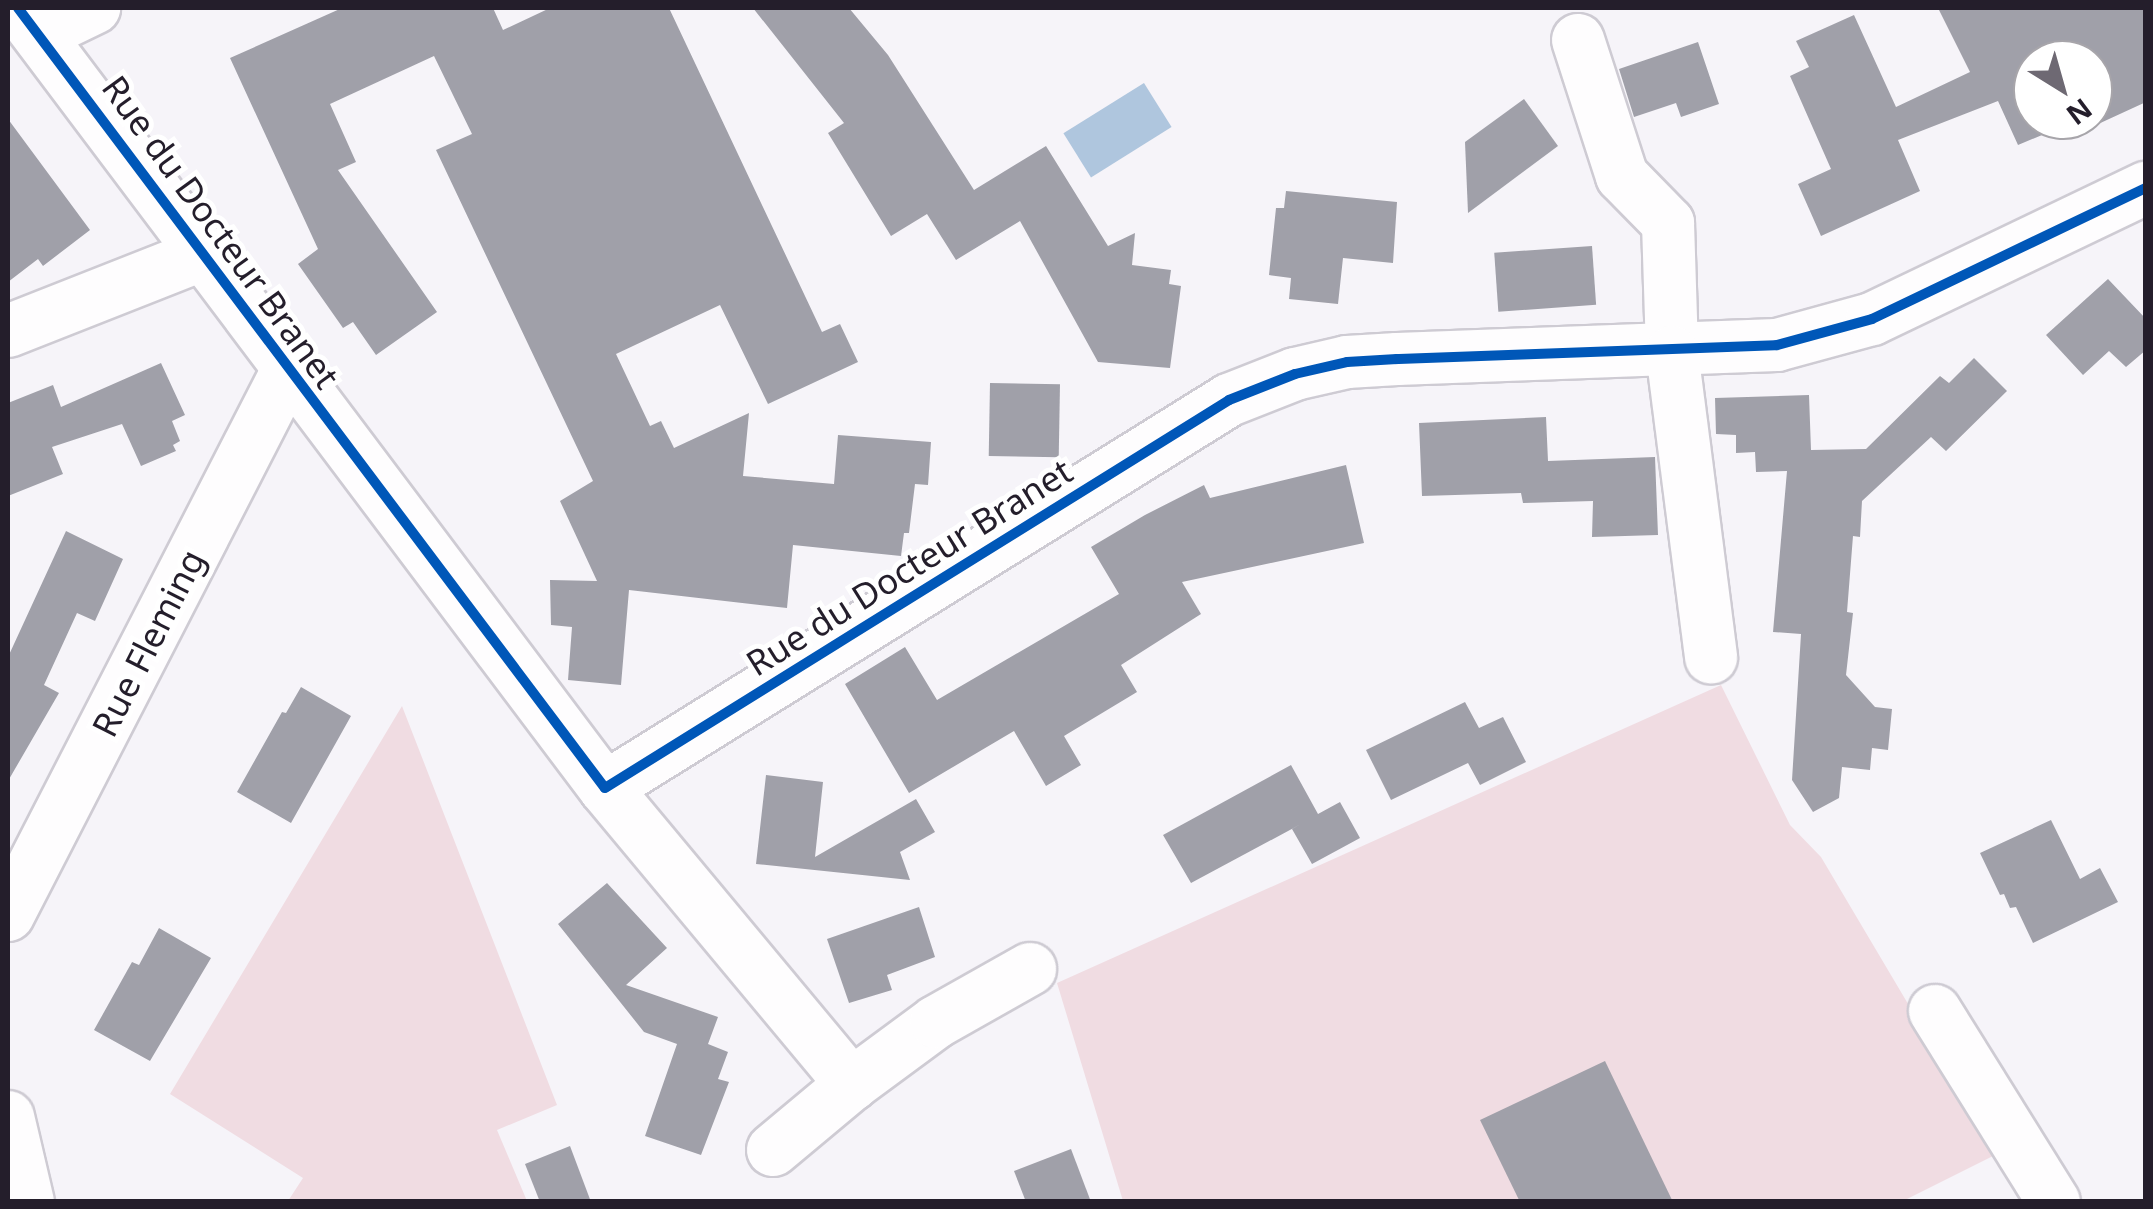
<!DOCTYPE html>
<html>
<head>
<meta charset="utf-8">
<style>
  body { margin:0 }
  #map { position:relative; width:2153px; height:1209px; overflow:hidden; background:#f6f4f9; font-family:"Noto Sans",sans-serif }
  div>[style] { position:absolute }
  .green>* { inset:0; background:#f0dce2 }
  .water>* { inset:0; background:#afc6de; transform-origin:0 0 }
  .building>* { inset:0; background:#a0a0a9; transform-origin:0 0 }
  .roads { filter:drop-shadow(2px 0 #cecbd3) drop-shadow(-2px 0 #cecbd3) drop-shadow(0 2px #cecbd3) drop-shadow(0 -2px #cecbd3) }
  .street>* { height:52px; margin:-26px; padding:0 26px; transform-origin:26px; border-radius:26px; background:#fefdfe }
  .cycleway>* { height:10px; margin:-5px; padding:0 5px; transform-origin:5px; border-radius:5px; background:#0057b8 }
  span { translate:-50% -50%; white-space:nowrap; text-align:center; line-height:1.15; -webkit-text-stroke:10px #fff; paint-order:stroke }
  .street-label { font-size:35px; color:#241e2b }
  .frame { position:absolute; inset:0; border:10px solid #241e2b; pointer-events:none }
  .north { position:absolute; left:2013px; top:40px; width:100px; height:100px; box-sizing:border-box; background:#fff; border:2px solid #a7a5aa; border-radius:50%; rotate:143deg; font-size:28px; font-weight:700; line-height:40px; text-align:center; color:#241e2b }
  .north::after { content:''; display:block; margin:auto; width:35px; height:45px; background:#6e6973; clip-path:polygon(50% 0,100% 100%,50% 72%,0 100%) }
</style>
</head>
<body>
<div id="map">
  <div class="green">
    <i style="clip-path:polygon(1721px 685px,1790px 825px,1821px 857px,1997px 1154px,1903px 1201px,1123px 1201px,1057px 983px)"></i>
    <i style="clip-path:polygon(402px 706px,557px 1105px,497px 1130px,527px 1201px,288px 1201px,303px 1178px,170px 1094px)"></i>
  </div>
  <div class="water">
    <i style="left:1144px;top:83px;width:52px;height:95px;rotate:58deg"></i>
  </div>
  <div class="building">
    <i style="clip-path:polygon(342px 8px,493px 8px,503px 30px,550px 8px,669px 8px,822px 332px,840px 324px,858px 362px,768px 404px,720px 305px,616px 354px,650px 426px,661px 421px,674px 448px,749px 413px,743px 476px,834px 484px,838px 435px,931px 442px,928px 485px,915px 484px,909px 533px,904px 533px,901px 556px,793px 545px,787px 608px,629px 590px,621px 685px,568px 680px,572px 627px,551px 625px,550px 580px,597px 581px,560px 501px,593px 481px,436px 150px,472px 134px,434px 56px,330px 104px,356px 162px,338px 170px,437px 312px,376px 355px,353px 322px,343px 328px,298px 264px,318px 249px,230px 58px)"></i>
    <i style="clip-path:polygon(753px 8px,849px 8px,888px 55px,974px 190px,1046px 146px,1108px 246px,1135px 233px,1132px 265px,1171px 270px,1169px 284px,1181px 286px,1170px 368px,1098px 362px,1020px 221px,956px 260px,927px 214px,891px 236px,828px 133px,844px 123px)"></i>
    <i style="clip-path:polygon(1938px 8px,2146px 8px,2146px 102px,2096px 125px,2093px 60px,2033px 60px,2033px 120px,2078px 120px,2018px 145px,1998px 101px,1898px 140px,1920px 191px,1821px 236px,1798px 184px,1831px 169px,1790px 76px,1809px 67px,1796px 41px,1854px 15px,1896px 107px,1970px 72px)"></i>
    <i style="clip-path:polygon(1698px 42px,1719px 104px,1681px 117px,1676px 103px,1634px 117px,1619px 69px)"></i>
    <i style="clip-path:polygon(1524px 99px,1558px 146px,1468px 213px,1465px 142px)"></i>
    <i style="clip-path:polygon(8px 119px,90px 230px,43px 266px,38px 259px,8px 282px)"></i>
    <i style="clip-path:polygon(1286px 191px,1397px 202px,1393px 263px,1343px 258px,1338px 304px,1289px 299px,1291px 278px,1269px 275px,1276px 208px,1284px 208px)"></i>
    <i style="left:1592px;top:246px;width:59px;height:98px;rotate:86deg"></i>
    <i style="clip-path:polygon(2108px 279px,2146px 319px,2146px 350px,2126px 367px,2109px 351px,2083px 375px,2046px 335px)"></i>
    <i style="clip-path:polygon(1974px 358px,2007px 391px,1946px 451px,1931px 437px,1862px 501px,1860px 537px,1853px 536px,1847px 612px,1853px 613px,1846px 675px,1875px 707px,1892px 709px,1888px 750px,1872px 748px,1870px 770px,1842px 767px,1839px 798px,1813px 812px,1792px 780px,1801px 634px,1773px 632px,1787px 471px,1756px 472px,1755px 452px,1736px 453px,1736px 435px,1716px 434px,1715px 398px,1809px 395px,1811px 450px,1866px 449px,1940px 376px,1949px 383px)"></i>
    <i style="clip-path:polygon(161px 363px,185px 415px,172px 421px,180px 441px,173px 445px,176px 451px,141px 466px,122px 424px,52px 447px,63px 474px,8px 496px,8px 403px,53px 385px,61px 407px)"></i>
    <i style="left:990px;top:383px;width:70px;height:73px;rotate:1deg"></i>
    <i style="clip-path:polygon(1546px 417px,1548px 461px,1655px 457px,1658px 535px,1592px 537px,1593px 501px,1523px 503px,1521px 493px,1422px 496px,1419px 423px)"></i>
    <i style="clip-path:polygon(1346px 465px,1364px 543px,1182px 582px,1201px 614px,1121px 665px,1137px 692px,1064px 736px,1081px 765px,1046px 786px,1014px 731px,909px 793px,845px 684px,905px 647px,937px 700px,1119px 594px,1091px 547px,1145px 515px,1204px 485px,1210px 498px)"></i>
    <i style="clip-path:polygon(66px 531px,123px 559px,95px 621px,77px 613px,44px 685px,59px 693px,8px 781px,8px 657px)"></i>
    <i style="clip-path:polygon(301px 687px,351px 716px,291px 823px,237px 792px,282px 712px,286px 713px)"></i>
    <i style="clip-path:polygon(1465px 702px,1479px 728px,1503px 717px,1526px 762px,1480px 785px,1468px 763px,1391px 800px,1366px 750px)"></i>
    <i style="clip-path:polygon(1291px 765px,1318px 814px,1340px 802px,1360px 838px,1312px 864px,1292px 829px,1301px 824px,1191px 883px,1163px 835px)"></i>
    <i style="clip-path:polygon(766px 775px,823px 782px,815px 857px,916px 799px,935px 832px,900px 852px,910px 880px,756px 864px)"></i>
    <i style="clip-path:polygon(2051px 820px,2080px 879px,2100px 868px,2118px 902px,2033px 943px,2016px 907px,2010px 908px,2004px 894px,2000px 895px,1980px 853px)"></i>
    <i style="clip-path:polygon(607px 883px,667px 948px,626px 985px,718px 1017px,708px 1044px,728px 1052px,718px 1079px,729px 1082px,701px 1155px,645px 1136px,677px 1044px,644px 1032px,558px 924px)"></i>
    <i style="clip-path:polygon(919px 907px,935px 957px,887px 975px,892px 990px,849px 1003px,827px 939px)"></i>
    <i style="clip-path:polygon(159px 928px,211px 958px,150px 1061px,94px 1030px,132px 962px,139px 965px)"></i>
    <i style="clip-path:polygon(1605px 1061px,1673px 1202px,1520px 1202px,1480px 1120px)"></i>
    <i style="clip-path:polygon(570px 1146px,591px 1202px,540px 1202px,525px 1164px)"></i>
    <i style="clip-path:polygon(1071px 1149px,1091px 1202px,1026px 1202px,1014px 1171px)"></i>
  </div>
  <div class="roads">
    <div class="street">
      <i style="left:18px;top:8px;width:976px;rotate:53.04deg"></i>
      <i style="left:605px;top:788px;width:735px;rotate:-31.87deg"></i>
      <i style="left:1229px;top:400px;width:71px;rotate:-21.5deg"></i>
      <i style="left:1295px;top:374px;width:53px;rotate:-13deg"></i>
      <i style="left:1347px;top:362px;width:50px;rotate:-3.4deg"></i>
      <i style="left:1397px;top:359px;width:380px;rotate:-2.1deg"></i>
      <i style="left:1777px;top:345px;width:98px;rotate:-15.3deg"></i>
      <i style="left:1872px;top:319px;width:304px;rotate:-25.6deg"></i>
      <i style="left:42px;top:33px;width:58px;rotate:-25.7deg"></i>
      <i style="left:1578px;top:40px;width:143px;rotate:72.1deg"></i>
      <i style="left:1622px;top:176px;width:66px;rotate:45.6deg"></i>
      <i style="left:1668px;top:223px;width:129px;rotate:88.2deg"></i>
      <i style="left:1672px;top:352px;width:308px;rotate:82.7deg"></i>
      <i style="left:8px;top:331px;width:210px;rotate:-21.5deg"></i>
      <i style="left:605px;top:788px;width:386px;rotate:50.2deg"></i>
      <i style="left:852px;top:1084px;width:104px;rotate:-36.4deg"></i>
      <i style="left:936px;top:1022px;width:108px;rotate:-29.4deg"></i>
      <i style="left:8px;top:915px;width:613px;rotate:-62.81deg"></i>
      <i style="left:1935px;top:1011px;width:225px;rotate:58.1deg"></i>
      <i style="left:8px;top:1117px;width:87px;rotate:76.8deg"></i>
      <i style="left:773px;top:1150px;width:103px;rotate:-39.9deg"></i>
    </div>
  </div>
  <div class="cycleway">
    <i style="left:18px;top:8px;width:976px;rotate:53.04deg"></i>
    <i style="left:605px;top:788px;width:735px;rotate:-31.87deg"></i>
    <i style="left:1229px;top:400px;width:71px;rotate:-21.5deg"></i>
    <i style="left:1295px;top:374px;width:53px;rotate:-13deg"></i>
    <i style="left:1347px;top:362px;width:50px;rotate:-3.4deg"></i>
    <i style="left:1397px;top:359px;width:380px;rotate:-2.1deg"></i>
    <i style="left:1777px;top:345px;width:98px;rotate:-15.3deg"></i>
    <i style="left:1872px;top:319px;width:304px;rotate:-25.6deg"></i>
  </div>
  <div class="street-label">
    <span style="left:221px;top:232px;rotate:54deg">Rue du Docteur Branet</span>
    <span style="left:909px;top:567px;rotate:-32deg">Rue du Docteur Branet</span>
    <span style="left:148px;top:643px;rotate:-63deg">Rue Fleming</span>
  </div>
  <div class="frame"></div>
  <div class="north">N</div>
</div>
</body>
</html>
